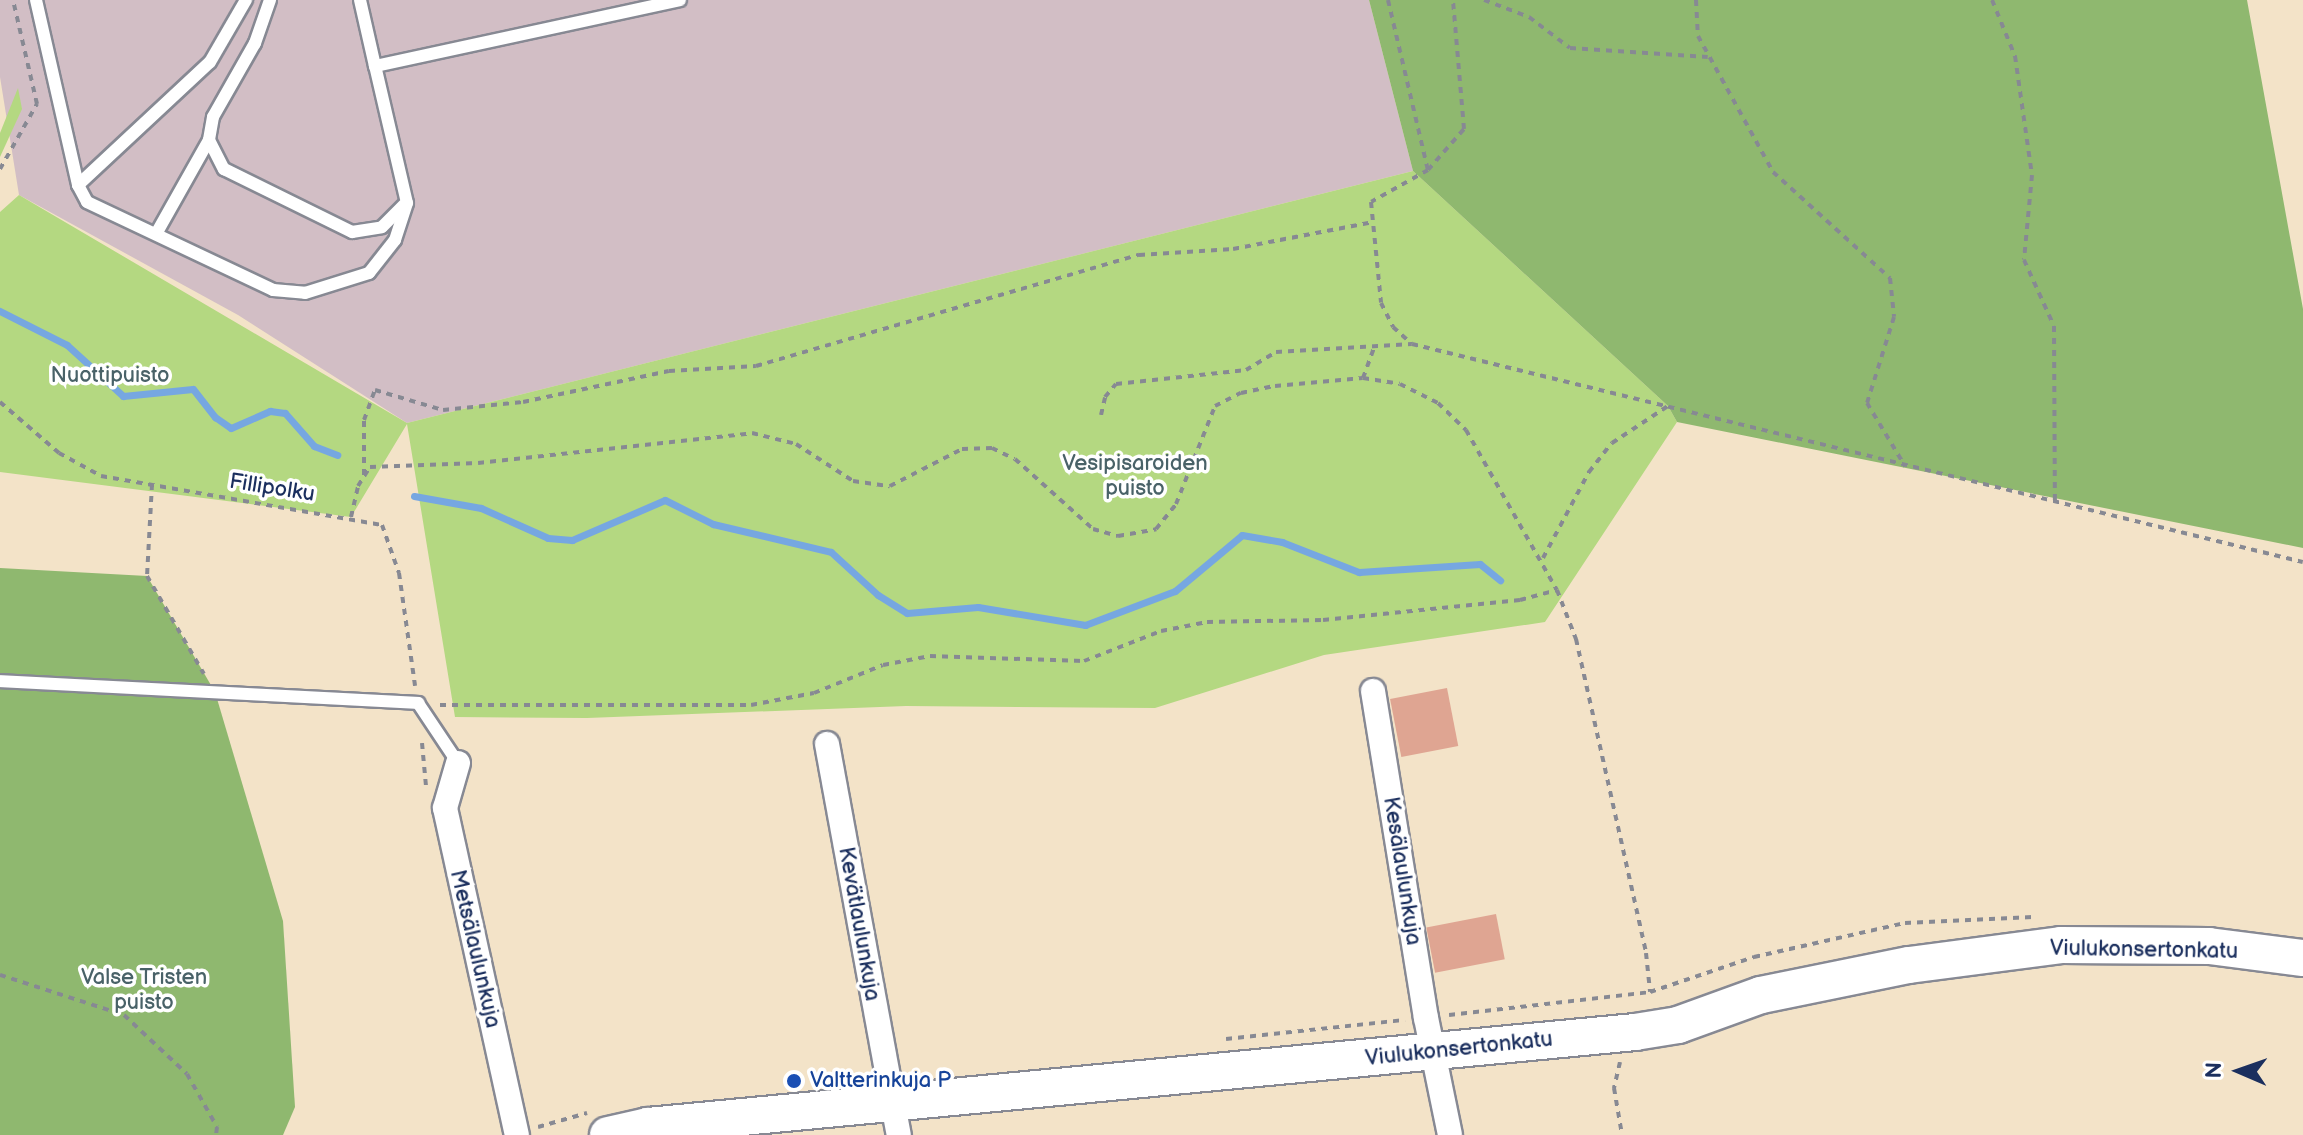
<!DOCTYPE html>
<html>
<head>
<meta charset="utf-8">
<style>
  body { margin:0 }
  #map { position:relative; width:2303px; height:1135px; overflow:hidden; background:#f3e3c8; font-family:"Balsamiq Sans",sans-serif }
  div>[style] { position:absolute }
  .industrial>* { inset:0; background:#d2bec5 }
  .green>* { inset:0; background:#b4d881 }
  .forest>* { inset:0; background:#8fb86f }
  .stream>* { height:7px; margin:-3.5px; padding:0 3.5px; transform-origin:3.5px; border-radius:3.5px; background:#76a7e1 }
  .building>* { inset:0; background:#dfa592; transform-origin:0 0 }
  .path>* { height:4px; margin-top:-2px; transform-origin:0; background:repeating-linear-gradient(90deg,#878993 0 6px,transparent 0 12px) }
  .roads { filter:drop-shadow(2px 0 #878993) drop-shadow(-2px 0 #878993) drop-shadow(0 2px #878993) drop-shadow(0 -2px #878993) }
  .lane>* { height:12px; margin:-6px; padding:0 6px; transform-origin:6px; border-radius:6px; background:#fff }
  .street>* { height:24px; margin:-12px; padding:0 12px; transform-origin:12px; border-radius:12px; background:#fff }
  .secondary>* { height:36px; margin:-18px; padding:0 18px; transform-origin:18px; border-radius:18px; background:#fff }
  .dots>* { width:22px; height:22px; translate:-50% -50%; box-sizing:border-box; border:4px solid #fff; border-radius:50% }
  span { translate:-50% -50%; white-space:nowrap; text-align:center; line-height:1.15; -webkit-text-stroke:7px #fff; paint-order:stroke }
  .park-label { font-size:22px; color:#496268 }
  .street-label { font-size:22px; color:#1b2f5e }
  .transit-label { font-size:22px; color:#164399 }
  .left { translate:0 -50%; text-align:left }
  .north { position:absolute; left:2199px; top:1031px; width:80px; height:80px; -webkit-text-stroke:6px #fff; paint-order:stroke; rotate:272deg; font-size:22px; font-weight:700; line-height:32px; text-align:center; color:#1b2f5e }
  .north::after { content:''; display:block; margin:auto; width:28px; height:36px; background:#1b2f5e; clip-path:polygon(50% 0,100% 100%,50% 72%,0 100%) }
</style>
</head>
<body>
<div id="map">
  <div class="industrial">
    <i style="clip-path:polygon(0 0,1369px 0,1413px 171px,407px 423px,238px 315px,19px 195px,0 77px)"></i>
  </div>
  <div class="green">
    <i style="clip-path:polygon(18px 88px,22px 109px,0 157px,0 133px)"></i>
    <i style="clip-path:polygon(1413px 171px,1668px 406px,1677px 422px,1545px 622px,1324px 655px,1155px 708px,906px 706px,587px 718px,455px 717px,407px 424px,351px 517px,0 472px,0 212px,19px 195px,407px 423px)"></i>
  </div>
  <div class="forest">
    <i style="clip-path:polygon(1369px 0,2247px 0,2303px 309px,2303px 548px,1677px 422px,1668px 406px,1413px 171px)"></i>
    <i style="clip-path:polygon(0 568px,147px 576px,215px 692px,283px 921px,295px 1107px,283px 1135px,0 1135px)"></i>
  </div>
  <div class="stream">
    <i style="left:0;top:311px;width:75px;rotate:26.9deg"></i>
    <i style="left:67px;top:345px;width:76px;rotate:42.3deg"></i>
    <i style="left:123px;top:396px;width:70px;rotate:-5.7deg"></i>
    <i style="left:193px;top:389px;width:36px;rotate:52deg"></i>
    <i style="left:215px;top:417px;width:19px;rotate:35deg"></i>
    <i style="left:231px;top:428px;width:43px;rotate:-23.6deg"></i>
    <i style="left:270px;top:411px;width:15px;rotate:8deg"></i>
    <i style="left:285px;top:413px;width:44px;rotate:48.7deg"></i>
    <i style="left:314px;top:446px;width:25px;rotate:21deg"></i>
    <i style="left:414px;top:496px;width:68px;rotate:10.2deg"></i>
    <i style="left:481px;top:508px;width:73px;rotate:24.1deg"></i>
    <i style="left:548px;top:538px;width:24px;rotate:5deg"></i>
    <i style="left:572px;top:540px;width:101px;rotate:-23.3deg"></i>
    <i style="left:665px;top:500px;width:54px;rotate:26.6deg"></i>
    <i style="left:713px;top:524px;width:121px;rotate:13.3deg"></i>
    <i style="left:831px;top:552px;width:64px;rotate:42.5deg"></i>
    <i style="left:878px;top:595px;width:34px;rotate:32deg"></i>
    <i style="left:907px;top:613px;width:71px;rotate:-4.8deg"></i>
    <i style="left:978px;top:607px;width:109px;rotate:9.5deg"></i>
    <i style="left:1085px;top:625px;width:96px;rotate:-20.7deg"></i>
    <i style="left:1175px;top:591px;width:87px;rotate:-39.9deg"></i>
    <i style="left:1242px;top:535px;width:41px;rotate:9.9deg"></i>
    <i style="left:1282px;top:542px;width:83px;rotate:21.3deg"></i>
    <i style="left:1359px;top:572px;width:121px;rotate:-3.8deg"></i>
    <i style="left:1480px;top:564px;width:26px;rotate:39deg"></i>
  </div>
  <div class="building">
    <i style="left:1447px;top:688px;width:59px;height:58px;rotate:79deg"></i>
    <i style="left:1496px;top:914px;width:46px;height:71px;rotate:79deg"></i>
  </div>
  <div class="path">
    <i style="left:1388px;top:0;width:175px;rotate:76.8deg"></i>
    <i style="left:1428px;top:170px;width:65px;rotate:150.7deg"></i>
    <i style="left:1371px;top:202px;width:101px;rotate:84.3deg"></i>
    <i style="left:1381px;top:303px;width:27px;rotate:63deg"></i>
    <i style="left:1393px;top:327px;width:25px;rotate:42deg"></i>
    <i style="left:1484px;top:0;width:48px;rotate:20.7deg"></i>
    <i style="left:1529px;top:17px;width:51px;rotate:37.1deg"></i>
    <i style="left:1570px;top:48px;width:138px;rotate:3.7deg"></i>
    <i style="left:1696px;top:0;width:36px;rotate:87deg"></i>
    <i style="left:1698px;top:36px;width:155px;rotate:61.1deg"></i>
    <i style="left:1773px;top:172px;width:158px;rotate:42.2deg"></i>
    <i style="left:1890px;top:278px;width:39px;rotate:84deg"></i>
    <i style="left:1894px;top:317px;width:90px;rotate:107.4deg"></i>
    <i style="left:1867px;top:403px;width:74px;rotate:58.9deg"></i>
    <i style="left:1992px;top:0;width:61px;rotate:67.7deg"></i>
    <i style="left:2015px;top:56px;width:120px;rotate:81.9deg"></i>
    <i style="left:2032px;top:175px;width:85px;rotate:95.4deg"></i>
    <i style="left:2024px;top:260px;width:72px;rotate:65.6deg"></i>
    <i style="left:2054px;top:326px;width:176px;rotate:89.7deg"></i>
    <i style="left:0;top:169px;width:75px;rotate:-60.4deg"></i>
    <i style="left:37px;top:104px;width:107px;rotate:-103deg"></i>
    <i style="left:1428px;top:170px;width:55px;rotate:-48.7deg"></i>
    <i style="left:1464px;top:129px;width:129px;rotate:-94.9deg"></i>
    <i style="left:1363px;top:378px;width:33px;rotate:-70deg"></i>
    <i style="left:0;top:402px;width:78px;rotate:40.8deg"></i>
    <i style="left:59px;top:453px;width:48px;rotate:28.7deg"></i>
    <i style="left:101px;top:476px;width:285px;rotate:9.9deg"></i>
    <i style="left:382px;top:525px;width:51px;rotate:70.5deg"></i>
    <i style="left:399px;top:573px;width:114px;rotate:81.9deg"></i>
    <i style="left:1101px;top:415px;width:18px;rotate:-77deg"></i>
    <i style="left:1105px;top:397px;width:17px;rotate:-50deg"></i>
    <i style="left:1116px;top:384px;width:131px;rotate:-6.1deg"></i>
    <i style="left:1246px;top:370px;width:35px;rotate:-31deg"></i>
    <i style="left:1276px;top:352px;width:136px;rotate:-3.4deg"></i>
    <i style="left:1412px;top:344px;width:917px;rotate:13.75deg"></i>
    <i style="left:364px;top:475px;width:55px;rotate:-90deg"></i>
    <i style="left:364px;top:420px;width:32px;rotate:-70deg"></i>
    <i style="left:375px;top:390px;width:71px;rotate:16.4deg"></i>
    <i style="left:443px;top:410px;width:80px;rotate:-5.7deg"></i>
    <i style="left:523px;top:402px;width:149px;rotate:-12deg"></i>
    <i style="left:669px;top:371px;width:87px;rotate:-3.3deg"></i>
    <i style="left:756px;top:366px;width:399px;rotate:-16.2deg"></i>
    <i style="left:1139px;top:255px;width:94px;rotate:-3.7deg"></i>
    <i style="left:1233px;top:249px;width:143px;rotate:-10.9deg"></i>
    <i style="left:152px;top:484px;width:92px;rotate:93.1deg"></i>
    <i style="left:147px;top:576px;width:113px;rotate:59.8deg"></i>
    <i style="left:351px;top:517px;width:32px;rotate:-77deg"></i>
    <i style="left:358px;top:486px;width:22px;rotate:-58deg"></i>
    <i style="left:370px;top:467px;width:108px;rotate:-2.1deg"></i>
    <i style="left:478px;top:463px;width:276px;rotate:-6.2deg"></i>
    <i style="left:752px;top:433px;width:45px;rotate:14deg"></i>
    <i style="left:796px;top:444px;width:68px;rotate:33deg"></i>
    <i style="left:853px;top:481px;width:37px;rotate:8deg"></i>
    <i style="left:890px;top:486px;width:81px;rotate:-27.2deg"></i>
    <i style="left:962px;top:449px;width:30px;rotate:-2deg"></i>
    <i style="left:992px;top:448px;width:25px;rotate:26deg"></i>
    <i style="left:1015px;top:459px;width:105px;rotate:41.9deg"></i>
    <i style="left:1093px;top:529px;width:26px;rotate:16deg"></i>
    <i style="left:1118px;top:536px;width:39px;rotate:-10deg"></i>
    <i style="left:1156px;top:529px;width:32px;rotate:-51deg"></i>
    <i style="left:1176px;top:504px;width:105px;rotate:-68.3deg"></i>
    <i style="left:1215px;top:406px;width:29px;rotate:-27deg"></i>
    <i style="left:1241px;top:393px;width:35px;rotate:-12deg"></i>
    <i style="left:1275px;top:386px;width:88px;rotate:-5.2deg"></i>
    <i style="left:1363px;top:378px;width:37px;rotate:9deg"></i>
    <i style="left:1400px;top:384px;width:42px;rotate:26.6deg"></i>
    <i style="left:1438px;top:403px;width:39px;rotate:44deg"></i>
    <i style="left:1466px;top:430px;width:184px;rotate:60.4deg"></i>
    <i style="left:1543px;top:558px;width:98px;rotate:-61.9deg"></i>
    <i style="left:1589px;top:472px;width:37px;rotate:-52deg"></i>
    <i style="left:1612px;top:443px;width:67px;rotate:-33.5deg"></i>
    <i style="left:440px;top:705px;width:311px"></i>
    <i style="left:751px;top:705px;width:64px;rotate:-10.8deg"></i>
    <i style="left:814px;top:693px;width:74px;rotate:-22.1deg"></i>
    <i style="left:883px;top:665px;width:48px;rotate:-10.8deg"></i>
    <i style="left:930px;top:656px;width:154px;rotate:1.9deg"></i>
    <i style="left:1084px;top:661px;width:83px;rotate:-21.3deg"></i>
    <i style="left:1161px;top:631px;width:47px;rotate:-11.1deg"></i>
    <i style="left:1207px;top:622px;width:116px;rotate:-1deg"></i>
    <i style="left:1323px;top:620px;width:198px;rotate:-5.8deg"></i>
    <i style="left:1520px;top:600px;width:38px;rotate:-15deg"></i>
    <i style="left:1557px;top:590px;width:53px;rotate:68.8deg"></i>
    <i style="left:1576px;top:639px;width:322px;rotate:77.4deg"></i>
    <i style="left:1646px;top:953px;width:39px;rotate:84deg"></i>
    <i style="left:422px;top:743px;width:43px;rotate:84.7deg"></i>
    <i style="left:0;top:975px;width:130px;rotate:17.9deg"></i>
    <i style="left:124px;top:1015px;width:86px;rotate:43.1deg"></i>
    <i style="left:187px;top:1074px;width:61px;rotate:60.5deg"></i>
    <i style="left:217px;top:1127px;width:8px;rotate:97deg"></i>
    <i style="left:1449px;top:1015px;width:202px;rotate:-6.5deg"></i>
    <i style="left:1650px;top:992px;width:110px;rotate:-18.6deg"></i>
    <i style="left:1754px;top:957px;width:155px;rotate:-12.7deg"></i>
    <i style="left:1905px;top:923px;width:128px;rotate:-2.7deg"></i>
    <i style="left:1226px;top:1039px;width:180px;rotate:-6.1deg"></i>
    <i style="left:1620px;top:1062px;width:27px;rotate:103deg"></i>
    <i style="left:1614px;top:1088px;width:48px;rotate:80.3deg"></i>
    <i style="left:538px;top:1127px;width:51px;rotate:-15.9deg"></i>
  </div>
  <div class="roads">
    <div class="lane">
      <i style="left:36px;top:0;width:190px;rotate:77.2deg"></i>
      <i style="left:78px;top:185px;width:19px;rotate:62deg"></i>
      <i style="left:87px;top:202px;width:206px;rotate:25.3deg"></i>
      <i style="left:273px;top:290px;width:32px;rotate:5deg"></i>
      <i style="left:305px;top:293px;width:67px;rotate:-17.4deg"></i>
      <i style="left:369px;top:273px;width:42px;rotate:-51.8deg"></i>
      <i style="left:395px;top:240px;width:39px;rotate:-72deg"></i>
      <i style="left:407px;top:203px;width:141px;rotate:-103.1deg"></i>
      <i style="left:270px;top:0;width:46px;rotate:109.2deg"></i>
      <i style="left:255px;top:43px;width:85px;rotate:119.6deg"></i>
      <i style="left:213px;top:117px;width:23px;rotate:100deg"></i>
      <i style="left:209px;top:140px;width:33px;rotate:63deg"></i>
      <i style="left:224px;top:169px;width:143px;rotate:26.2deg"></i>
      <i style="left:352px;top:232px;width:30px;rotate:-9deg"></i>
      <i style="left:382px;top:227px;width:31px;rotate:-45deg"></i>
      <i style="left:360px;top:0;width:68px;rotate:77.2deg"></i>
      <i style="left:375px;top:66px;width:312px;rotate:-12.2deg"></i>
      <i style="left:78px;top:185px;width:180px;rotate:-43deg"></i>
      <i style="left:210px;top:62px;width:72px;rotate:-59.9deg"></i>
      <i style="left:156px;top:234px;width:108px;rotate:-60.6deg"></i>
      <i style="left:0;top:681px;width:419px;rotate:3deg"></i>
      <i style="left:418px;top:703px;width:72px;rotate:56.3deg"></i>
    </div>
    <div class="street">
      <i style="left:1373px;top:691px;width:331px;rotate:80.8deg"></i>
      <i style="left:1426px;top:1018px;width:119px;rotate:78.4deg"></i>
      <i style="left:827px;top:744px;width:398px;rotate:79.6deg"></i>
      <i style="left:458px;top:763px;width:47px;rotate:106.1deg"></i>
      <i style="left:445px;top:808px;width:335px;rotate:77.6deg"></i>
    </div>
    <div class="secondary">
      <i style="left:608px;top:1135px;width:41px;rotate:-12.7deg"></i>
      <i style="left:648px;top:1126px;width:991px;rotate:-5.44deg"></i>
      <i style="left:1635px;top:1032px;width:44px;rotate:-9.2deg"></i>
      <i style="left:1678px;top:1025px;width:88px;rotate:-19.9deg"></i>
      <i style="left:1761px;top:995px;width:151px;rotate:-11.5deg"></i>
      <i style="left:1909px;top:965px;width:153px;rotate:-7.5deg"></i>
      <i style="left:2061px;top:945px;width:148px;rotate:0.4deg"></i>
      <i style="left:2209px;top:946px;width:95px;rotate:7.3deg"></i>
    </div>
  </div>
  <div class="dots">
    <i style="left:794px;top:1081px;background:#1a4fb4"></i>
  </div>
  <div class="park-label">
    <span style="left:110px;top:376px">Nuottipuisto</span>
    <span style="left:1135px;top:476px">Vesipisaroiden<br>puisto</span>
    <span style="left:144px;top:990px">Valse Tristen<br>puisto</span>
  </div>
  <div class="street-label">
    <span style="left:272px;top:488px;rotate:9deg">Fillipolku</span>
    <span style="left:1402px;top:871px;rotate:81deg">Kesälaulunkuja</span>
    <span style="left:859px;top:924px;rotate:80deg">Kevätlaulunkuja</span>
    <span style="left:475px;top:949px;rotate:77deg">Metsälaulunkuja</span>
    <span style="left:2144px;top:950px;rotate:1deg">Viulukonsertonkatu</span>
    <span style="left:1459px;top:1049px;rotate:-6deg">Viulukonsertonkatu</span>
  </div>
  <div class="transit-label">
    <span class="left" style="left:810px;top:1081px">Valtterinkuja P</span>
  </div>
  <div class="north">N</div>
</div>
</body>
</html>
